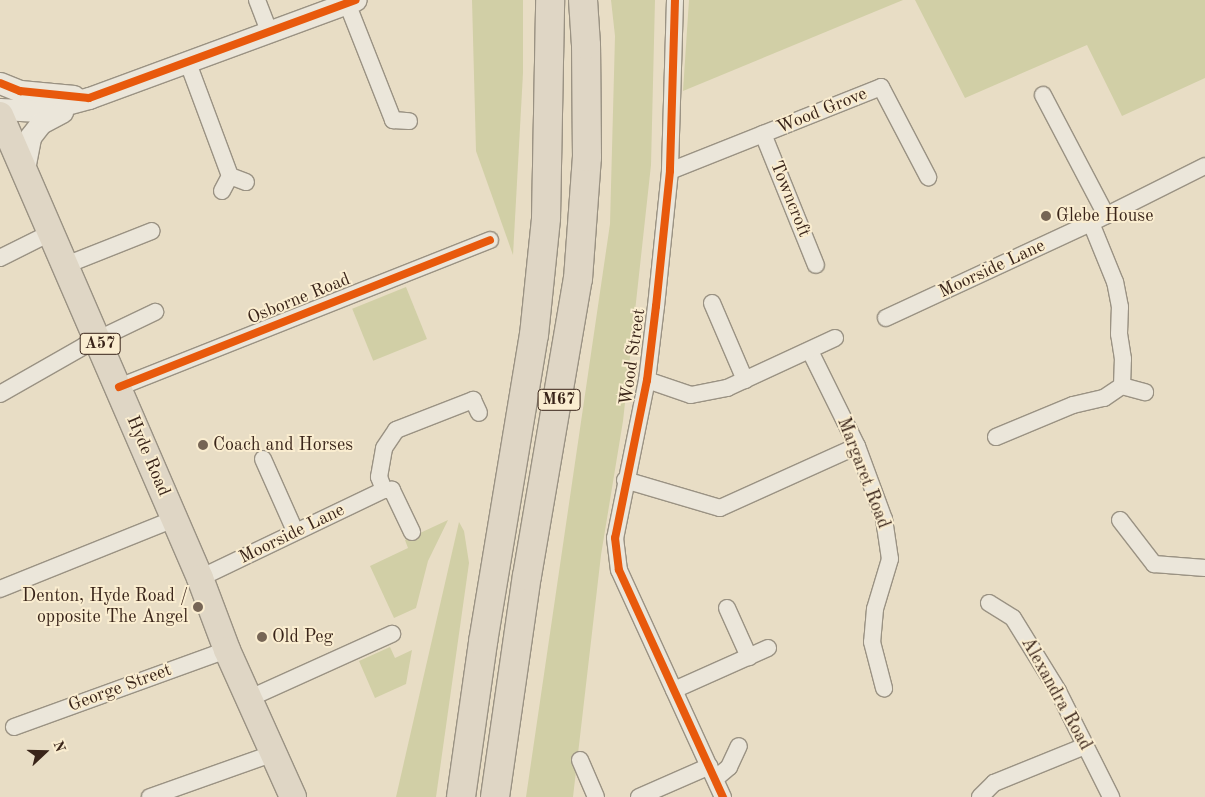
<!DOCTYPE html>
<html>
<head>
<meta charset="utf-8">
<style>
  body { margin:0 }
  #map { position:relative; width:1205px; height:797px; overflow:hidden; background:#e8ddc5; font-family:"Old Standard TT",serif }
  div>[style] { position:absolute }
  .green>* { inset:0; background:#d1cfa6; transform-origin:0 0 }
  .roads { filter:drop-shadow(1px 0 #9a9283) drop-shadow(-1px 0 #9a9283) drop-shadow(0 1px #9a9283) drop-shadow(0 -1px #9a9283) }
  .minor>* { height:16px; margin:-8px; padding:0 8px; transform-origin:8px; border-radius:8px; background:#ebe6da }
  .tertiary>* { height:21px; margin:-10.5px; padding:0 10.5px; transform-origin:10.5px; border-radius:10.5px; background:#ebe6da }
  .primary>* { height:26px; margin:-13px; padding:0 13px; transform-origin:13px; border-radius:13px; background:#dfd6c5 }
  .motorway>* { height:28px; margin:-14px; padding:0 14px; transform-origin:14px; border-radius:14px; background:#dfd6c5 }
  .cycleway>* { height:8px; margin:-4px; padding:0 4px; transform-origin:4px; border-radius:4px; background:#e8590c }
  .dots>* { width:14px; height:14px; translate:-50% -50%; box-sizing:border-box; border:2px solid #faedd0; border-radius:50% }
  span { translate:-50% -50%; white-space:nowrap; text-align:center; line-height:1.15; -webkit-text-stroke:4px #faedd0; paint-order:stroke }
  .shield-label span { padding:1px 4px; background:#faedd0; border:1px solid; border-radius:4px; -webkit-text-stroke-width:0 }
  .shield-label { font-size:16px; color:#392419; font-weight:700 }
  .street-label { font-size:18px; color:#392419 }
  .poi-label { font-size:18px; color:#392419 }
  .left { translate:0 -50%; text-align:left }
  .right { translate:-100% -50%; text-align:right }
  .north { position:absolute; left:20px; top:727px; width:50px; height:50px; -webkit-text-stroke:4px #faedd0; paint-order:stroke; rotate:69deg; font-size:14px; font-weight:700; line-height:20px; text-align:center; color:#392419 }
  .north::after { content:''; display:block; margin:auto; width:18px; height:22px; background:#392419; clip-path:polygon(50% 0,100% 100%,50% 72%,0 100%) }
</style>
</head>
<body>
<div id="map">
  <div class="green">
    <i style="clip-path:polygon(472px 0,523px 0,523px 73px,513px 255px,476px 151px)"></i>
    <i style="clip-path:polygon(611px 0,655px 0,651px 165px,623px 421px,601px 555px,573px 797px,526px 797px,610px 224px,615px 36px)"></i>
    <i style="clip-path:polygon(689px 0,903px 0,683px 91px)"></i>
    <i style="clip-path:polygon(915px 0,1205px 0,1205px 78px,1122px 116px,1087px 45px,965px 98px)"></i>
    <i style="left:406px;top:287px;width:56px;height:58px;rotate:68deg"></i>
    <i style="clip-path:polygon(448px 520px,428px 561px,416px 608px,394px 618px,370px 566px,408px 548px,405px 540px)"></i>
    <i style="clip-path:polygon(459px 522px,464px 531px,469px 563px,436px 797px,396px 797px)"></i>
    <i style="clip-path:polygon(390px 647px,395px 658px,412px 650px,406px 684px,375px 698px,359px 661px)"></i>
  </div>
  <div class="roads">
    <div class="minor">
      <i style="left:257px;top:0;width:34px;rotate:69deg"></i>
      <i style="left:675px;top:0;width:171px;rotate:91.7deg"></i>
      <i style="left:670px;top:171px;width:136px;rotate:95.9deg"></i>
      <i style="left:656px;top:306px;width:75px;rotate:96.9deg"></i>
      <i style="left:647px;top:380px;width:161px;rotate:101.4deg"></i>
      <i style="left:615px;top:538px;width:32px;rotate:83deg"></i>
      <i style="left:619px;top:570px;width:250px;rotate:65.4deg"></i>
      <i style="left:347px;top:3px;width:126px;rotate:68.5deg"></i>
      <i style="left:393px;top:120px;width:16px;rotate:4deg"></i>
      <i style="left:188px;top:63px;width:121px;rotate:69.6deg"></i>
      <i style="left:230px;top:176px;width:17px;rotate:21deg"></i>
      <i style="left:1043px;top:95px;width:136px;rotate:62.3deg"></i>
      <i style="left:763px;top:134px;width:141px;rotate:68deg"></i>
      <i style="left:670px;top:171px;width:227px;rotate:-21.7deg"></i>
      <i style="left:881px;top:87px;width:102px;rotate:62.4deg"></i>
      <i style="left:222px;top:191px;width:17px;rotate:-62deg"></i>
      <i style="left:0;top:258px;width:58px;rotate:-26.6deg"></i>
      <i style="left:66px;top:265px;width:92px;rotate:-21.6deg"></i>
      <i style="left:712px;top:303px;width:84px;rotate:66.8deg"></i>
      <i style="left:886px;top:318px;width:226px;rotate:-24.9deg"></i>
      <i style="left:1091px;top:223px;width:127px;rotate:-26.6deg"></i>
      <i style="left:810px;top:351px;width:106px;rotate:63.7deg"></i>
      <i style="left:857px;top:446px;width:78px;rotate:69.7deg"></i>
      <i style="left:884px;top:519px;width:40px;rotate:81.5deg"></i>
      <i style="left:890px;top:559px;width:52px;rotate:106.7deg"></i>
      <i style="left:875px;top:609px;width:33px;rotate:95deg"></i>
      <i style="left:872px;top:642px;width:48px;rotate:75.4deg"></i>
      <i style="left:647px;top:380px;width:46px;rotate:18.8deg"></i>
      <i style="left:691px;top:395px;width:37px;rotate:-11deg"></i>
      <i style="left:727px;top:388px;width:119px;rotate:-24.8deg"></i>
      <i style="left:1122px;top:386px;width:24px;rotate:15deg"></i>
      <i style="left:119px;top:387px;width:399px;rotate:-21.6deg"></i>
      <i style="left:0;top:394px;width:97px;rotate:-29.7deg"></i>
      <i style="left:84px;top:346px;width:79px;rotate:-25.6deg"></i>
      <i style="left:996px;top:437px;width:83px;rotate:-22.6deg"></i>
      <i style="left:1073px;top:405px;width:32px;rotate:-13deg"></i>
      <i style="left:1104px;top:398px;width:22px;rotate:-34deg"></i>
      <i style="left:1122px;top:386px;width:27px;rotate:-88deg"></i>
      <i style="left:1123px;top:359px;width:25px;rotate:-99deg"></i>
      <i style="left:1119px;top:334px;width:27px;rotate:-88deg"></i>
      <i style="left:1120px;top:307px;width:25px;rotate:-101deg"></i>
      <i style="left:1115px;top:282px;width:64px;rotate:-112.1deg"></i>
      <i style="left:263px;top:459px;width:79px;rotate:66deg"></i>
      <i style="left:625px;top:480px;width:99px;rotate:16.4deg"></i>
      <i style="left:720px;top:508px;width:150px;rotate:-24.3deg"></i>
      <i style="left:1120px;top:520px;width:56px;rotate:52.3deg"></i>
      <i style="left:1154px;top:564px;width:51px;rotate:4.5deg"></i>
      <i style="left:412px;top:532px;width:47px;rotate:-115.5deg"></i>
      <i style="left:392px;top:490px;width:8px;rotate:180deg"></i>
      <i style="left:384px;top:490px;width:14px;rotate:-111deg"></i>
      <i style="left:379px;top:477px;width:29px;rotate:-80deg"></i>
      <i style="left:384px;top:448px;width:22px;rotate:-56deg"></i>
      <i style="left:396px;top:430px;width:83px;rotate:-21.3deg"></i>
      <i style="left:473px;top:400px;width:14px;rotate:65deg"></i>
      <i style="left:200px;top:578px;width:204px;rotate:-25.6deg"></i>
      <i style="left:0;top:589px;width:188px;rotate:-21.9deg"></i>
      <i style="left:989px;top:603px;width:28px;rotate:32deg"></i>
      <i style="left:1013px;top:618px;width:86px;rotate:58.3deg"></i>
      <i style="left:1058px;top:691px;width:119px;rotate:63.4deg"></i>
      <i style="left:727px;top:608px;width:54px;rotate:65.8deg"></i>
      <i style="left:674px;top:690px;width:103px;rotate:-24.1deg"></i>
      <i style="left:250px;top:698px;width:156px;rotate:-24.3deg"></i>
      <i style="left:14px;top:727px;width:226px;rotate:-19.9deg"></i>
      <i style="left:580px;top:760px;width:40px;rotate:66.6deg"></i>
      <i style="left:716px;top:778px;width:17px;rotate:-40deg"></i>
      <i style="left:729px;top:767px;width:23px;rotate:-65deg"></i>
      <i style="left:150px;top:797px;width:132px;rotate:-19.5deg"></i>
      <i style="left:639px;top:797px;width:77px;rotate:-23.6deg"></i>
      <i style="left:980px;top:797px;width:20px;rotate:-45deg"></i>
      <i style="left:994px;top:783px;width:98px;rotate:-22.1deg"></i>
    </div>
    <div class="tertiary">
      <i style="left:0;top:83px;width:22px;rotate:22deg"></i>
      <i style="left:20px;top:91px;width:54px;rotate:5.3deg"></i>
      <i style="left:0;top:109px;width:40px;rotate:2.9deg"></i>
      <i style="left:40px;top:111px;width:51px;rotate:-14.9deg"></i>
      <i style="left:89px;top:98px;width:284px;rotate:-20.2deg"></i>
      <i style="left:24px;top:169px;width:33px;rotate:-79deg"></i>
      <i style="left:30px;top:137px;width:18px;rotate:-52deg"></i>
      <i style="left:41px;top:123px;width:24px;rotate:-28deg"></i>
    </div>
    <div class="primary">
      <i style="left:0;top:115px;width:504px;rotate:66.64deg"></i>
      <i style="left:200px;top:578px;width:77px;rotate:69.4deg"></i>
      <i style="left:227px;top:650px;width:161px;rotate:65.8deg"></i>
    </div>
    <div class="motorway">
      <i style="left:461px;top:797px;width:157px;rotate:-81.9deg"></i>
      <i style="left:483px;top:642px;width:311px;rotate:-80.6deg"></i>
      <i style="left:534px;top:335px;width:118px;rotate:-84.1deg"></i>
      <i style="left:546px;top:218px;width:218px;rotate:-88.9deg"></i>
      <i style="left:495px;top:797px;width:223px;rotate:-81.8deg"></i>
      <i style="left:527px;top:576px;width:301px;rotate:-80.3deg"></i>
      <i style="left:578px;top:279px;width:122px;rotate:-85.8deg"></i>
      <i style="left:587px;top:157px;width:112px;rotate:-90.5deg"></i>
      <i style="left:586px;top:45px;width:45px;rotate:-93.8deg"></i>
    </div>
  </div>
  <div class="cycleway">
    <i style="left:675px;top:0;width:171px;rotate:91.7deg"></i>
    <i style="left:670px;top:171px;width:136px;rotate:95.9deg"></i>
    <i style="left:656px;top:306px;width:75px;rotate:96.9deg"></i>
    <i style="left:647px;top:380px;width:161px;rotate:101.4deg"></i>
    <i style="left:615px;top:538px;width:32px;rotate:83deg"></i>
    <i style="left:619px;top:570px;width:250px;rotate:65.4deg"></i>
    <i style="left:0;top:83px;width:22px;rotate:22deg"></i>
    <i style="left:20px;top:91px;width:69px;rotate:5.8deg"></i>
    <i style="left:89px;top:98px;width:284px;rotate:-20.2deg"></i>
    <i style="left:119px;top:387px;width:399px;rotate:-21.6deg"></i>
  </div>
  <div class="dots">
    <i style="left:1046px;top:216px;background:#766555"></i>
    <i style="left:203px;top:445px;background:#766555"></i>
    <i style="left:198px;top:607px;background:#766555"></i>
    <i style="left:262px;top:637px;background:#766555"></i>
  </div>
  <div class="shield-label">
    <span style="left:100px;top:344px">A57</span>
    <span style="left:559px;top:400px">M67</span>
  </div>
  <div class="street-label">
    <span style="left:822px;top:111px;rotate:-22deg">Wood Grove</span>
    <span style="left:790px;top:199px;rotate:68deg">Towncroft</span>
    <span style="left:992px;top:269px;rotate:-25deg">Moorside Lane</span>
    <span style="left:299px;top:299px;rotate:-22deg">Osborne Road</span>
    <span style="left:633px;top:357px;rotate:-82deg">Wood Street</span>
    <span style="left:148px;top:456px;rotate:67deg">Hyde Road</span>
    <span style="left:863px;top:473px;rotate:69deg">Margaret Road</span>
    <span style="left:292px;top:534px;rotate:-26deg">Moorside Lane</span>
    <span style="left:120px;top:688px;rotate:-20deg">George Street</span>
    <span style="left:1056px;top:694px;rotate:61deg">Alexandra Road</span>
  </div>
  <div class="poi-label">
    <span class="left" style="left:1056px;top:216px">Glebe House</span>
    <span class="left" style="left:213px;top:445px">Coach and Horses</span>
    <span class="right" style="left:188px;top:607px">Denton, Hyde Road /<br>opposite The Angel</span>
    <span class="left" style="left:272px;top:637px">Old Peg</span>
  </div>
  <div class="north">N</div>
</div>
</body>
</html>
